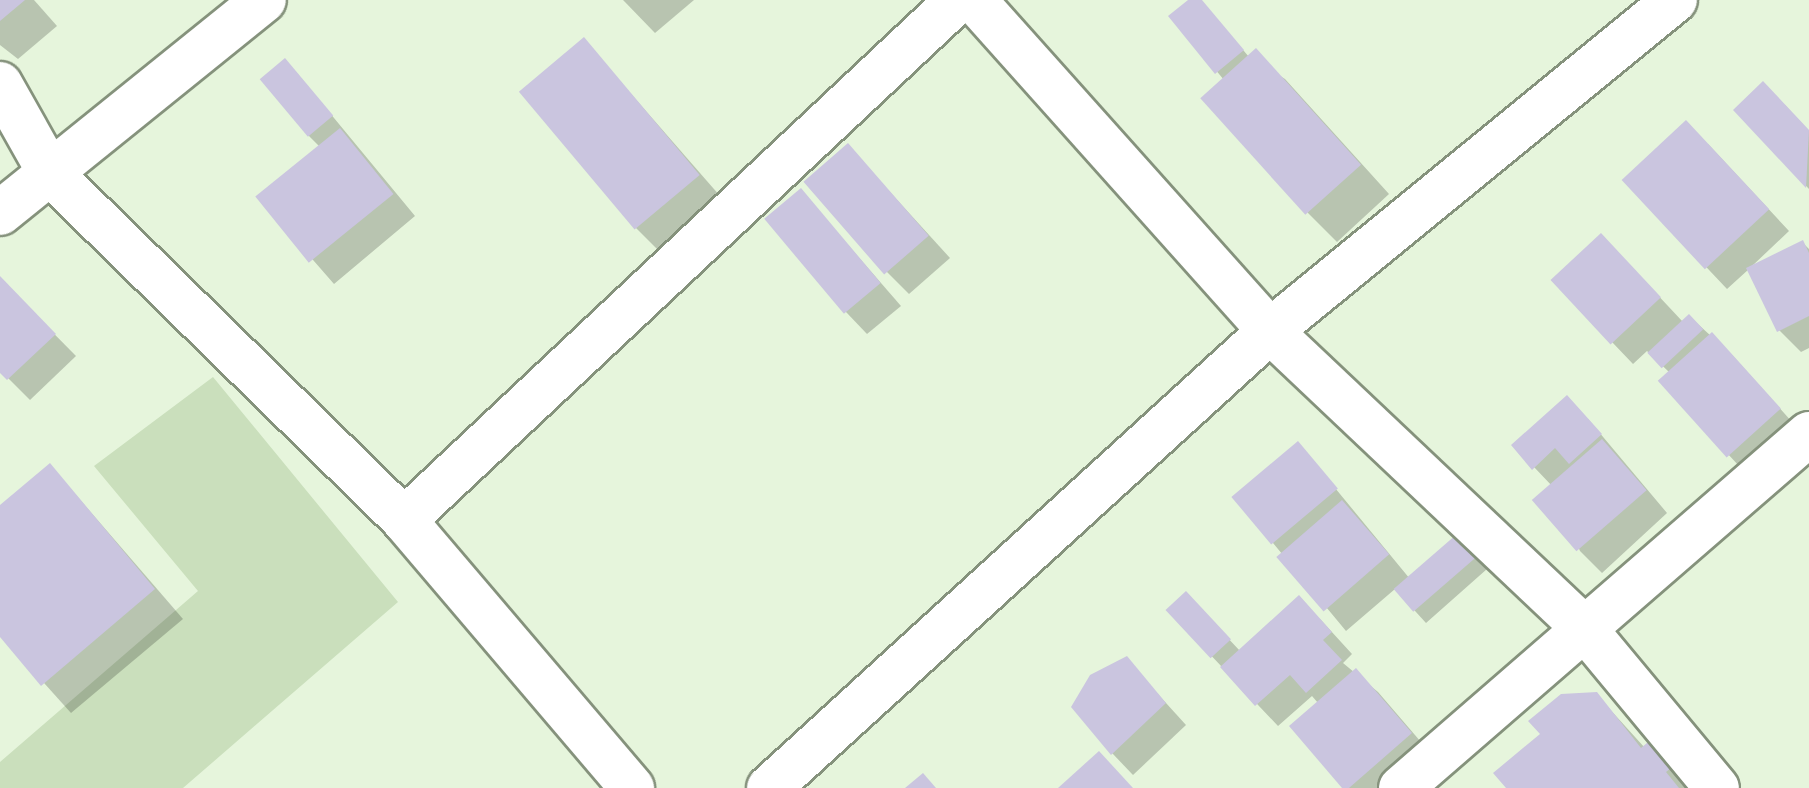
<!DOCTYPE html>
<html>
<head>
<meta charset="utf-8">
<style>
  body { margin:0 }
  #map { position:relative; width:1809px; height:788px; overflow:hidden; background:#e6f5dc; font-family:Ubuntu,sans-serif }
  div>[style] { position:absolute }
  .green>* { inset:0; background:#cadfbc }
  .shadow>* { inset:0; background:#0003 }
  .building>* { inset:0; background:#cac5df; transform-origin:0 0 }
  .roads { filter:drop-shadow(2px 0 #85927c) drop-shadow(-2px 0 #85927c) drop-shadow(0 2px #85927c) drop-shadow(0 -2px #85927c) }
  .minor>* { height:44px; margin:-22px; padding:0 22px; transform-origin:22px; border-radius:22px; background:#fff }
  span { translate:-50% -50%; white-space:nowrap; text-align:center; line-height:1.15; -webkit-text-stroke:7px #f9fff5; paint-order:stroke }
</style>
</head>
<body>
<div id="map">
  <div class="green">
    <i style="clip-path:polygon(213px 377px,398px 602px,183px 788px,0 788px,0 762px,198px 591px,94px 466px)"></i>
  </div>
  <div class="shadow">
    <i style="clip-path:polygon(0 0,34px 0,57px 26px,18px 59px,0 45px)"></i>
    <i style="clip-path:polygon(623px 0,694px 0,655px 33px)"></i>
    <i style="clip-path:polygon(1191px 0,1201px 0,1249px 57px,1285px 79px,1389px 194px,1337px 242px,1308px 213px,1224px 80px,1171px 16px)"></i>
    <i style="clip-path:polygon(584px 40px,727px 204px,660px 252px,631px 223px)"></i>
    <i style="clip-path:polygon(296px 72px,415px 216px,334px 284px,259px 198px,320px 147px,309px 136px)"></i>
    <i style="clip-path:polygon(1785px 105px,1809px 131px,1809px 189px,1735px 110px)"></i>
    <i style="clip-path:polygon(1708px 144px,1789px 231px,1751px 267px,1802px 242px,1809px 249px,1809px 348px,1801px 352px,1779px 330px,1749px 269px,1727px 289px,1624px 180px)"></i>
    <i style="clip-path:polygon(848px 146px,950px 258px,909px 294px,887px 272px)"></i>
    <i style="clip-path:polygon(801px 191px,901px 306px,867px 334px,846px 312px)"></i>
    <i style="clip-path:polygon(1623px 258px,1683px 322px,1689px 316px,1733px 356px,1801px 432px,1750px 478px,1660px 380px,1669px 372px,1647px 351px,1633px 364px,1612px 342px)"></i>
    <i style="clip-path:polygon(0 279px,76px 356px,30px 400px,0 370px)"></i>
    <i style="clip-path:polygon(1588px 419px,1667px 513px,1602px 573px,1580px 551px,1553px 487px,1513px 445px)"></i>
    <i style="clip-path:polygon(1298px 443px,1410px 579px,1468px 548px,1487px 569px,1426px 623px,1395px 589px,1346px 631px,1273px 543px)"></i>
    <i style="clip-path:polygon(50px 465px,183px 619px,71px 713px,0 634px,0 508px)"></i>
    <i style="clip-path:polygon(1197px 605px,1240px 651px,1320px 619px,1352px 654px,1343px 663px,1378px 692px,1433px 756px,1395px 788px,1345px 788px,1318px 703px,1312px 696px,1278px 726px,1168px 610px)"></i>
    <i style="clip-path:polygon(1126px 659px,1186px 725px,1133px 775px,1112px 753px)"></i>
    <i style="clip-path:polygon(1596px 694px,1645px 748px,1699px 788px,1508px 788px)"></i>
  </div>
  <div class="building">
    <i style="clip-path:polygon(0 0,25px 0,0 21px)"></i>
    <i style="clip-path:polygon(1188px 0,1202px 0,1244px 50px,1215px 74px,1168px 16px)"></i>
    <i style="left:584px;top:37px;width:180px;height:85px;rotate:50deg"></i>
    <i style="left:1256px;top:48px;width:157px;height:75px;rotate:48deg"></i>
    <i style="left:285px;top:58px;width:75px;height:33px;rotate:50deg"></i>
    <i style="clip-path:polygon(1763px 81px,1809px 130px,1806px 188px,1733px 110px)"></i>
    <i style="left:1686px;top:120px;width:122px;height:88px;rotate:47deg"></i>
    <i style="left:340px;top:128px;width:85px;height:109px;rotate:51deg"></i>
    <i style="left:848px;top:143px;width:123px;height:59px;rotate:49deg"></i>
    <i style="left:801px;top:188px;width:124px;height:48px;rotate:50deg"></i>
    <i style="left:1601px;top:233px;width:88px;height:69px;rotate:47deg"></i>
    <i style="clip-path:polygon(1803px 240px,1809px 253px,1809px 316px,1777px 332px,1746px 268px)"></i>
    <i style="clip-path:polygon(0 276px,56px 334px,7px 380px,0 373px)"></i>
    <i style="left:1689px;top:314px;width:21px;height:57px;rotate:47deg"></i>
    <i style="left:1712px;top:332px;width:103px;height:73px;rotate:48deg"></i>
    <i style="clip-path:polygon(1567px 395px,1602px 434px,1569px 464px,1555px 448px,1532px 470px,1511px 445px)"></i>
    <i style="left:1602px;top:439px;width:68px;height:93px;rotate:49deg"></i>
    <i style="left:1298px;top:441px;width:62px;height:87px;rotate:50deg"></i>
    <i style="clip-path:polygon(50px 463px,155px 589px,41px 686px,0 637px,0 505px)"></i>
    <i style="left:1342px;top:500px;width:72px;height:87px;rotate:49deg"></i>
    <i style="left:1457px;top:534px;width:30px;height:84px;rotate:49deg"></i>
    <i style="left:1186px;top:591px;width:66px;height:28px;rotate:47deg"></i>
    <i style="clip-path:polygon(1299px 595px,1332px 632px,1323px 640px,1342px 660px,1306px 693px,1290px 675px,1255px 706px,1220px 667px)"></i>
    <i style="clip-path:polygon(1127px 656px,1166px 703px,1111px 755px,1071px 707px,1090px 675px)"></i>
    <i style="clip-path:polygon(1356px 668px,1412px 733px,1349px 788px,1342px 788px,1289px 726px)"></i>
    <i style="clip-path:polygon(1597px 692px,1641px 748px,1654px 737px,1677px 763px,1666px 772px,1679px 788px,1506px 788px,1493px 773px,1540px 734px,1528px 721px,1561px 694px)"></i>
    <i style="clip-path:polygon(1099px 751px,1133px 788px,1058px 788px)"></i>
    <i style="clip-path:polygon(923px 773px,936px 788px,905px 788px)"></i>
  </div>
  <div class="roads">
    <div class="minor">
      <i style="left:974px;top:0;width:444px;rotate:48.2deg"></i>
      <i style="left:1270px;top:331px;width:432px;rotate:43.4deg"></i>
      <i style="left:1584px;top:628px;width:208px;rotate:50.3deg"></i>
      <i style="left:0;top:84px;width:102px;rotate:60.7deg"></i>
      <i style="left:50px;top:173px;width:496px;rotate:44.4deg"></i>
      <i style="left:404px;top:520px;width:352px;rotate:49.6deg"></i>
      <i style="left:0;top:213px;width:339px;rotate:-38.9deg"></i>
      <i style="left:404px;top:520px;width:760px;rotate:-43.19deg"></i>
      <i style="left:769px;top:788px;width:678px;rotate:-42.37deg"></i>
      <i style="left:1270px;top:331px;width:523px;rotate:-39.26deg"></i>
      <i style="left:1401px;top:788px;width:540px;rotate:-40.95deg"></i>
    </div>
  </div>
</div>
</body>
</html>
